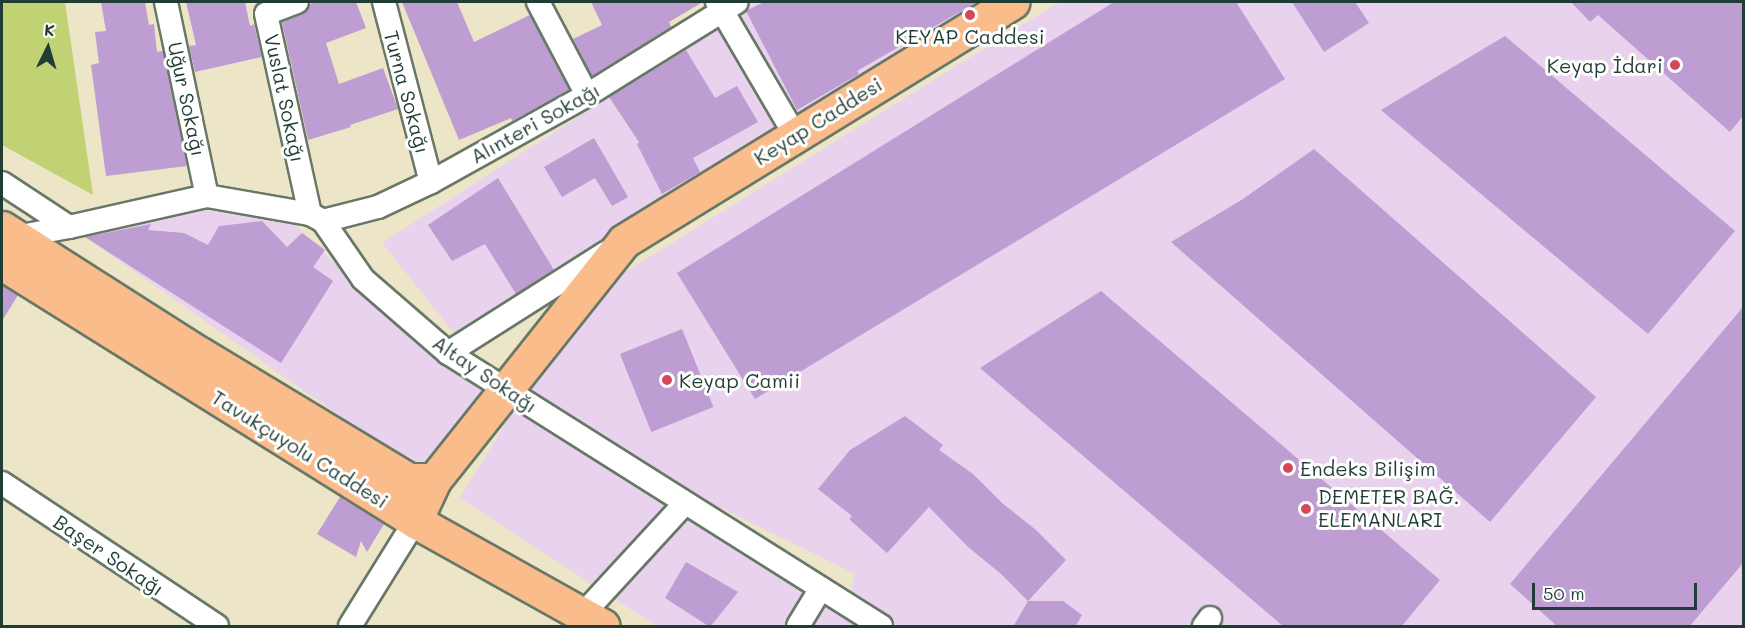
<!DOCTYPE html>
<html>
<head>
<meta charset="utf-8">
<style>
  body { margin:0 }
  #map { position:relative; width:1745px; height:628px; overflow:hidden; background:#ece5c7; font-family:Mali,sans-serif }
  div>[style] { position:absolute }
  .built>* { inset:0; background:#e8d2ee }
  .green>* { inset:0; background:#c1d274 }
  .building>* { inset:0; background:#bd9dd2; transform-origin:0 0 }
  .roads { filter:drop-shadow(2px 0 #677867) drop-shadow(-2px 0 #677867) drop-shadow(0 2px #677867) drop-shadow(0 -2px #677867) }
  .street>* { height:22px; margin:-11px; padding:0 11px; transform-origin:11px; border-radius:11px; background:#fff }
  .primary>* { height:33px; margin:-16.5px; padding:0 16.5px; transform-origin:16.5px; border-radius:16.5px; background:#f9bc8a }
  .dots>* { width:16px; height:16px; translate:-50% -50%; box-sizing:border-box; border:3px solid #fff; border-radius:50% }
  span { translate:-50% -50%; white-space:nowrap; text-align:center; line-height:1.15; -webkit-text-stroke:6px #fff; paint-order:stroke }
  .poi-label { font-size:20px; color:#1f3d34 }
  .right { translate:-100% -50%; text-align:right }
  .left { translate:0 -50%; text-align:left }
  .street-label { font-size:20px; color:#1f3d34 }
  .frame { position:absolute; inset:0; border:3px solid #1f3d34; pointer-events:none }
  .north { position:absolute; left:18px; top:18px; width:60px; height:60px; -webkit-text-stroke:4px #fff; paint-order:stroke; rotate:5deg; font-size:16px; font-weight:700; line-height:24px; text-align:center; color:#1f3d34 }
  .north::after { content:''; display:block; margin:auto; width:21px; height:27px; background:#1f3d34; clip-path:polygon(50% 0,100% 100%,50% 72%,0 100%) }
  .scale { position:absolute; left:1532px; top:583px; width:165px; height:27px; box-sizing:border-box; border:3px solid #1f3d34; border-top:0; padding-left:8px; font-size:18px; line-height:21px; white-space:nowrap; color:#1f3d34; -webkit-text-stroke:4px #fff; paint-order:stroke }
</style>
</head>
<body>
<div id="map">
  <div class="built">
    <i style="clip-path:polygon(757px 2px,982px 2px,454px 333px,382px 243px)"></i>
    <i style="clip-path:polygon(1059px 2px,1743px 2px,1743px 626px,656px 626px,460px 498px,515px 408px,845px 609px,855px 574px,660px 478px,517px 386px,603px 286px)"></i>
    <i style="clip-path:polygon(223px 201px,291px 220px,392px 321px,487px 386px,424px 475px,80px 233px)"></i>
  </div>
  <div class="green">
    <i style="clip-path:polygon(2px 2px,65px 2px,93px 195px,2px 145px)"></i>
  </div>
  <div class="building">
    <i style="clip-path:polygon(101px 2px,145px 2px,149px 25px,154px 24px,157px 52px,163px 51px,187px 166px,106px 176px,91px 65px,99px 63px,95px 32px,106px 31px)"></i>
    <i style="clip-path:polygon(186px 2px,245px 2px,250px 26px,254px 24px,262px 57px,195px 72px,189px 46px,196px 45px)"></i>
    <i style="clip-path:polygon(316px 2px,356px 2px,366px 28px,326px 43px,339px 84px,383px 68px,398px 109px,350px 125px,351px 127px,308px 140px,282px 22px,302px 14px,310px 4px)"></i>
    <i style="clip-path:polygon(402px 2px,457px 2px,474px 42px,530px 15px,569px 90px,512px 121px,511px 118px,459px 140px)"></i>
    <i style="clip-path:polygon(591px 2px,703px 2px,669px 22px,671px 27px,592px 76px,573px 39px,602px 25px)"></i>
    <i style="clip-path:polygon(764px 2px,977px 2px,857px 71px,859px 74px,797px 110px,746px 11px)"></i>
    <i style="clip-path:polygon(1114px 2px,1236px 2px,1285px 79px,755px 399px,677px 273px)"></i>
    <i style="clip-path:polygon(1292px 2px,1355px 2px,1369px 23px,1324px 52px)"></i>
    <i style="clip-path:polygon(1571px 2px,1743px 2px,1743px 116px,1730px 132px,1598px 15px,1590px 22px)"></i>
    <i style="clip-path:polygon(1505px 36px,1735px 231px,1648px 334px,1381px 110px)"></i>
    <i style="clip-path:polygon(686px 50px,715px 98px,737px 86px,758px 122px,693px 158px,700px 172px,662px 194px,637px 144px,639px 142px,609px 97px)"></i>
    <i style="clip-path:polygon(594px 138px,628px 197px,612px 206px,595px 178px,562px 197px,544px 167px)"></i>
    <i style="clip-path:polygon(1314px 149px,1596px 397px,1490px 522px,1171px 242px,1243px 199px)"></i>
    <i style="clip-path:polygon(498px 178px,554px 270px,516px 294px,485px 244px,452px 261px,428px 225px)"></i>
    <i style="clip-path:polygon(262px 221px,287px 247px,302px 233px,325px 250px,313px 267px,333px 281px,281px 363px,85px 237px,151px 224px,148px 230px,184px 233px,208px 245px,219px 226px)"></i>
    <i style="clip-path:polygon(2px 285px,18px 295px,2px 321px)"></i>
    <i style="clip-path:polygon(1101px 291px,1440px 580px,1401px 627px,1284px 627px,980px 368px)"></i>
    <i style="clip-path:polygon(1743px 307px,1743px 563px,1689px 627px,1558px 627px,1510px 584px)"></i>
    <i style="left:682px;top:329px;width:84px;height:67px;rotate:68deg"></i>
    <i style="clip-path:polygon(905px 416px,943px 445px,939px 450px,973px 474px,1002px 503px,1036px 530px,1066px 560px,1028px 601px,1001px 574px,967px 546px,929px 507px,887px 553px,849px 519px,852px 516px,818px 489px,850px 450px)"></i>
    <i style="clip-path:polygon(340px 497px,384px 524px,367px 552px,361px 541px,356px 557px,317px 534px)"></i>
    <i style="clip-path:polygon(686px 562px,738px 592px,710px 627px,665px 598px)"></i>
    <i style="clip-path:polygon(1028px 601px,1063px 601px,1082px 615px,1075px 627px,1013px 627px)"></i>
  </div>
  <div class="roads">
    <div class="street">
      <i style="left:166px;top:2px;width:198px;rotate:78.1deg"></i>
      <i style="left:297px;top:2px;width:33px;rotate:159deg"></i>
      <i style="left:266px;top:14px;width:205px;rotate:77.6deg"></i>
      <i style="left:384px;top:2px;width:186px;rotate:75.4deg"></i>
      <i style="left:538px;top:2px;width:105px;rotate:62.2deg"></i>
      <i style="left:717px;top:2px;width:154px;rotate:59.6deg"></i>
      <i style="left:2px;top:183px;width:80px;rotate:33.3deg"></i>
      <i style="left:323px;top:221px;width:57px;rotate:-14.3deg"></i>
      <i style="left:378px;top:207px;width:59px;rotate:-25.3deg"></i>
      <i style="left:431px;top:182px;width:179px;rotate:-29.1deg"></i>
      <i style="left:587px;top:95px;width:176px;rotate:-31.8deg"></i>
      <i style="left:15px;top:237px;width:55px;rotate:-10.5deg"></i>
      <i style="left:69px;top:227px;width:141px;rotate:-12.7deg"></i>
      <i style="left:207px;top:196px;width:105px;rotate:9.9deg"></i>
      <i style="left:310px;top:214px;width:15px;rotate:28deg"></i>
      <i style="left:323px;top:221px;width:70px;rotate:55.4deg"></i>
      <i style="left:363px;top:279px;width:113px;rotate:41deg"></i>
      <i style="left:448px;top:353px;width:512px;rotate:32.23deg"></i>
      <i style="left:448px;top:353px;width:188px;rotate:-32.4deg"></i>
      <i style="left:2px;top:483px;width:258px;rotate:33.6deg"></i>
      <i style="left:583px;top:614px;width:149px;rotate:-47.4deg"></i>
      <i style="left:350px;top:626px;width:123px;rotate:-58.2deg"></i>
      <i style="left:798px;top:626px;width:44px;rotate:-58.8deg"></i>
      <i style="left:1204px;top:626px;width:10px;rotate:-53deg"></i>
    </div>
    <div class="primary">
      <i style="left:2px;top:228px;width:235px;rotate:32.5deg"></i>
      <i style="left:200px;top:354px;width:244px;rotate:31.1deg"></i>
      <i style="left:409px;top:480px;width:25px"></i>
      <i style="left:2px;top:263px;width:487px;rotate:32deg"></i>
      <i style="left:415px;top:521px;width:215px;rotate:29.2deg"></i>
      <i style="left:415px;top:521px;width:45px;rotate:-65.1deg"></i>
      <i style="left:434px;top:480px;width:305px;rotate:-51.5deg"></i>
      <i style="left:624px;top:241px;width:456px;rotate:-31.6deg"></i>
    </div>
  </div>
  <div class="dots">
    <i style="left:970px;top:15px;background:#d1495b"></i>
    <i style="left:1675px;top:65px;background:#d1495b"></i>
    <i style="left:667px;top:380px;background:#d1495b"></i>
    <i style="left:1288px;top:468px;background:#d1495b"></i>
    <i style="left:1306px;top:509px;background:#d1495b"></i>
  </div>
  <div class="poi-label">
    <span style="left:970px;top:36px">KEYAP Caddesi</span>
    <span class="right" style="left:1663px;top:65px">Keyap İdari</span>
    <span class="left" style="left:679px;top:380px">Keyap Camii</span>
    <span class="left" style="left:1300px;top:468px">Endeks Bilişim</span>
    <span class="left" style="left:1318px;top:508px">DEMETER BAĞ.<br>ELEMANLARI</span>
  </div>
  <div class="street-label">
    <span style="left:407px;top:92px;rotate:75deg">Turna Sokağı</span>
    <span style="left:285px;top:98px;rotate:78deg">Vuslat Sokağı</span>
    <span style="left:187px;top:99px;rotate:78deg">Uğur Sokağı</span>
    <span style="left:818px;top:121px;rotate:-32deg">Keyap Caddesi</span>
    <span style="left:535px;top:123px;rotate:-29deg">Alınteri Sokağı</span>
    <span style="left:485px;top:374px;rotate:34deg">Altay Sokağı</span>
    <span style="left:300px;top:449px;rotate:32deg">Tavukçuyolu Caddesi</span>
    <span style="left:109px;top:555px;rotate:34deg">Başer Sokağı</span>
  </div>
  <div class="frame"></div>
  <div class="north">K</div>
  <div class="scale">50 m</div>
</div>
</body>
</html>
